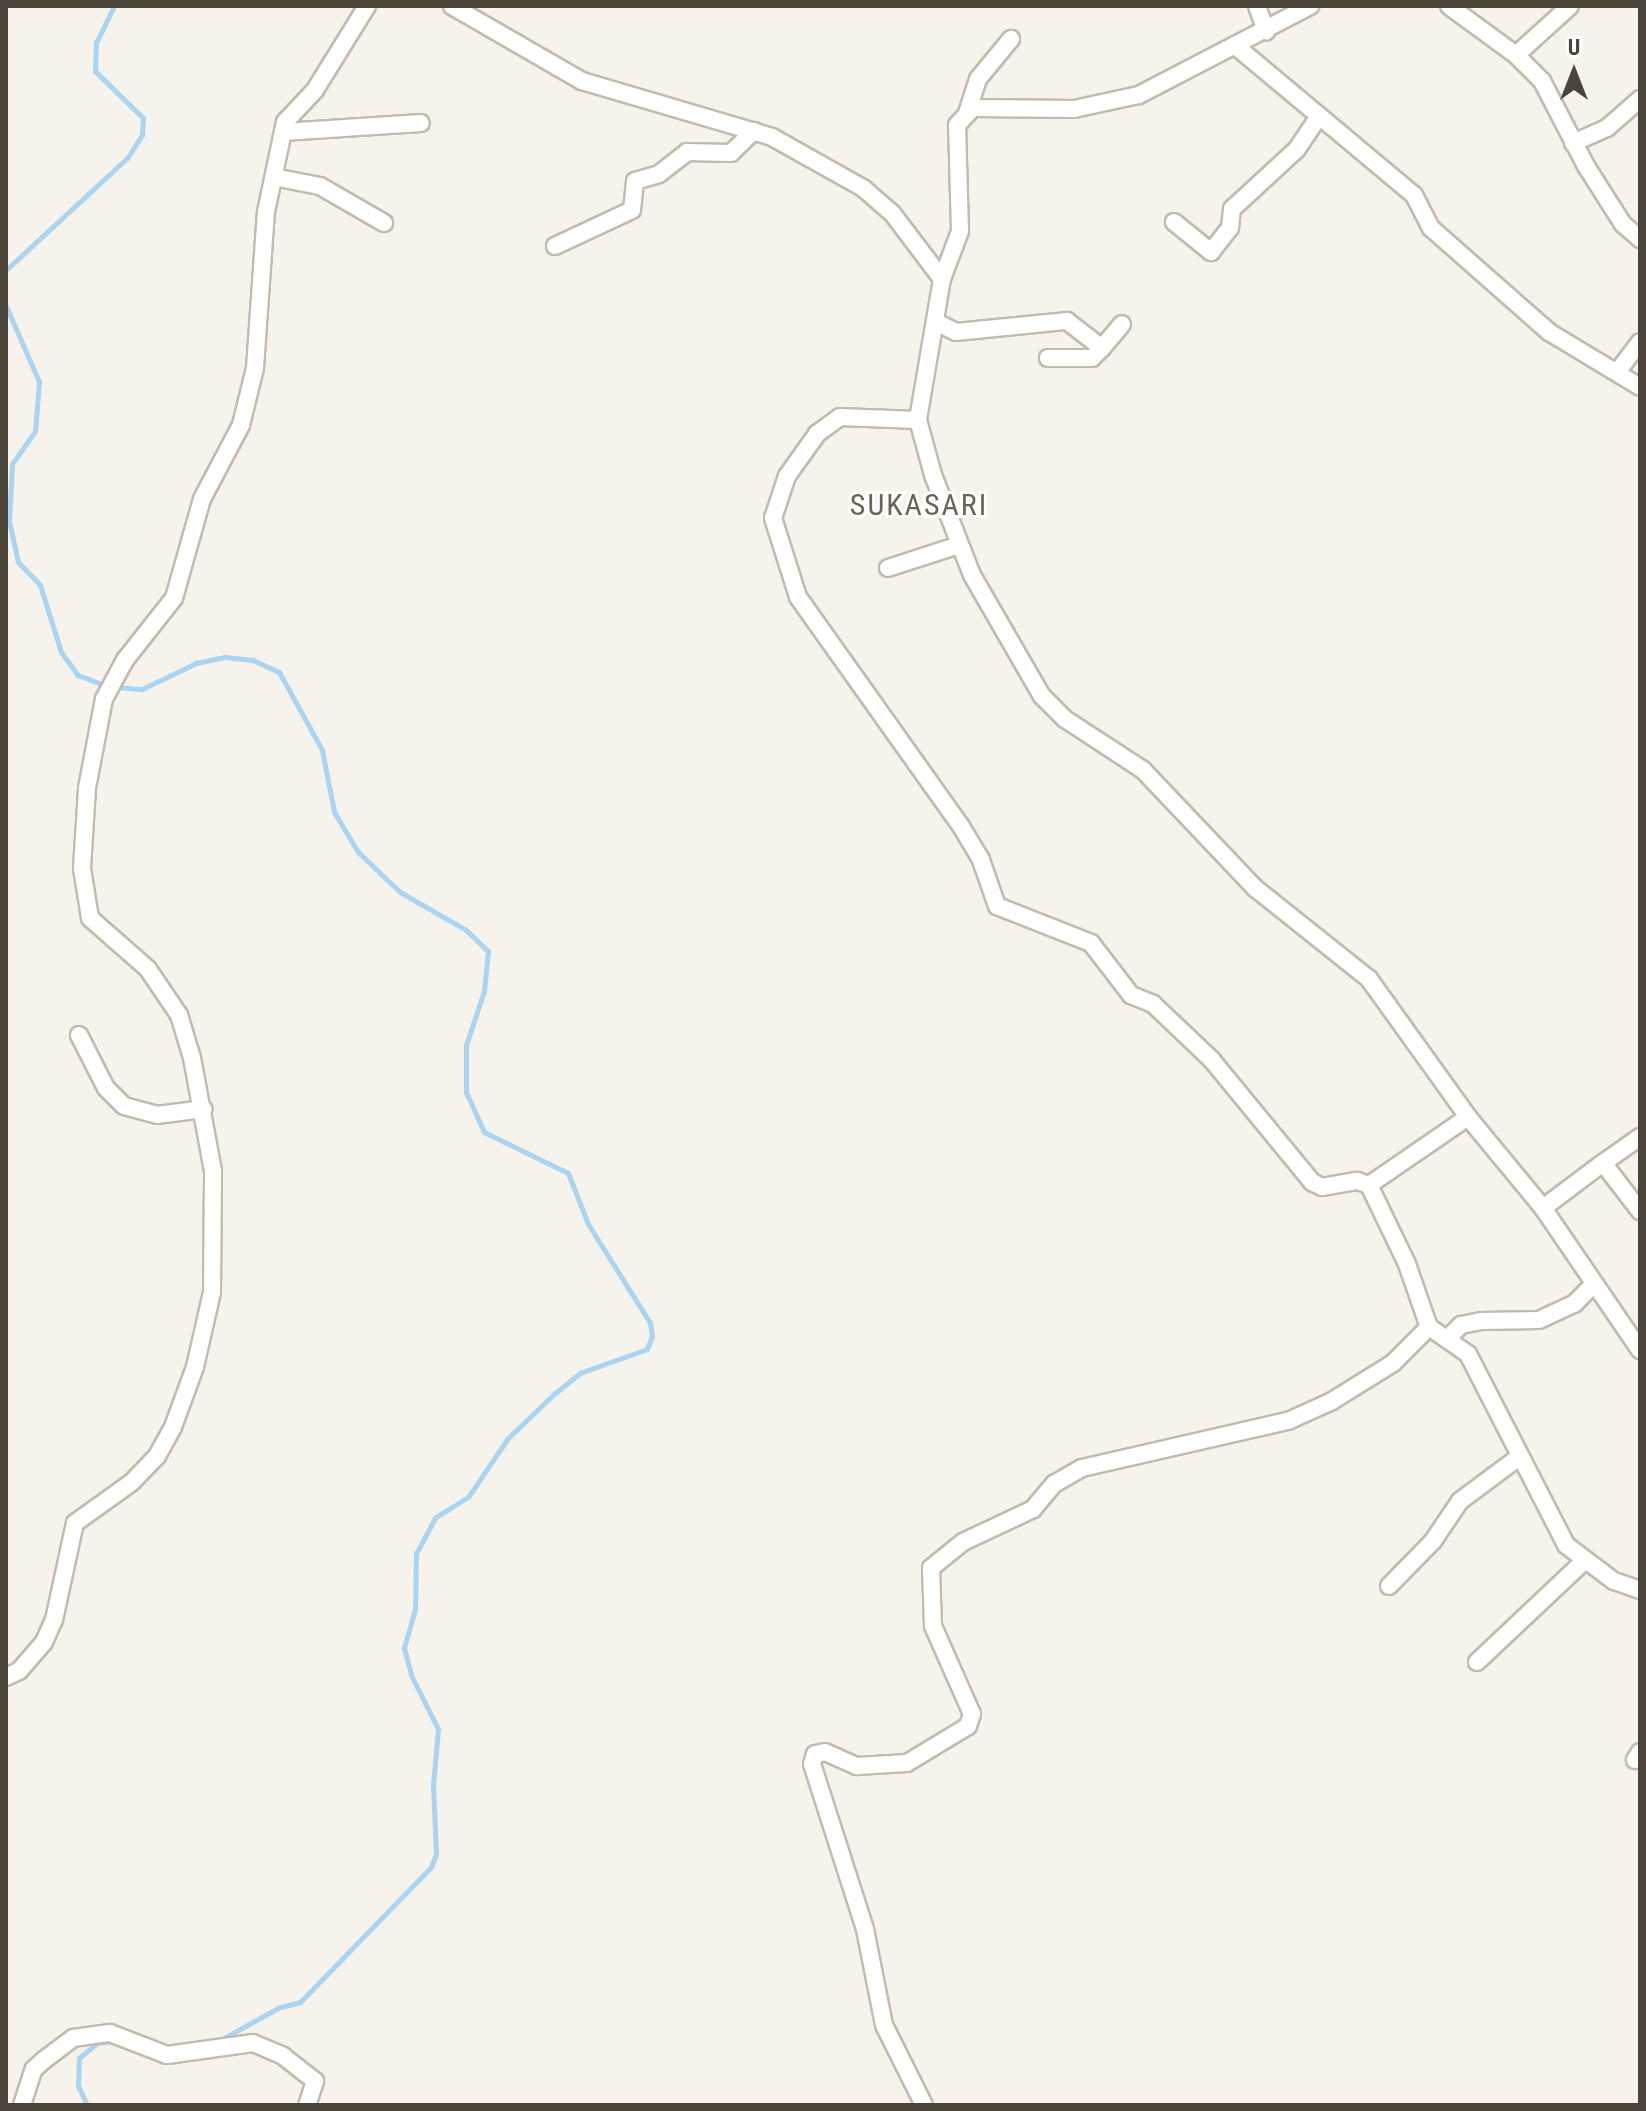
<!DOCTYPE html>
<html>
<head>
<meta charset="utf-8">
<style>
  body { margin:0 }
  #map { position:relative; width:1646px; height:2111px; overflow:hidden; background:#f6f3ec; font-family:"Roboto Condensed",sans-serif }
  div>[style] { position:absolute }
  .stream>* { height:5px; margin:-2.5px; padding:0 2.5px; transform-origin:2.5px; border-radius:2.5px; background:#a9d4f2 }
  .roads { filter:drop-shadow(2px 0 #c2bbae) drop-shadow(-2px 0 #c2bbae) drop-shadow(0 2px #c2bbae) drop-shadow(0 -2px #c2bbae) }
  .street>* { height:16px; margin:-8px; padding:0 8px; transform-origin:8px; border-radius:8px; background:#fff }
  span { translate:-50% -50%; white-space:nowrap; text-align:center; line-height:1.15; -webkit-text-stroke:6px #fff; paint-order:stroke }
  .quarter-label { font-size:30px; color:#6e6250; letter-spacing:2px }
  .frame { position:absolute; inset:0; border:8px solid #4b4439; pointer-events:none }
  .north { position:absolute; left:1534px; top:32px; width:80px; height:80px; -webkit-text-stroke:6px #fff; paint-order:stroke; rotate:0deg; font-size:22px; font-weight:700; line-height:32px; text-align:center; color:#4b4439 }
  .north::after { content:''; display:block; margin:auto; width:28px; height:36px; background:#4b4439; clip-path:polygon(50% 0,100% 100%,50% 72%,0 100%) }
</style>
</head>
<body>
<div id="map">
  <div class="stream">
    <i style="left:6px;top:270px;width:166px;rotate:-42.8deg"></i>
    <i style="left:128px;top:157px;width:26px;rotate:-58deg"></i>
    <i style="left:142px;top:135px;width:17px;rotate:-87deg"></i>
    <i style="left:143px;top:118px;width:67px;rotate:-135.6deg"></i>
    <i style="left:95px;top:71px;width:28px;rotate:-88deg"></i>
    <i style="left:96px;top:43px;width:41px;rotate:-64.1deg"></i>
    <i style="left:6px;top:306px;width:83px;rotate:66.5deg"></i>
    <i style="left:39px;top:382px;width:49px;rotate:94.7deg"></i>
    <i style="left:35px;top:431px;width:40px;rotate:124.9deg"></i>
    <i style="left:12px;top:464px;width:57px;rotate:93deg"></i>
    <i style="left:9px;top:521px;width:42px;rotate:77.6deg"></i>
    <i style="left:18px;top:562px;width:32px;rotate:46deg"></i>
    <i style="left:40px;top:585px;width:70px;rotate:72.6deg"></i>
    <i style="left:61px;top:652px;width:29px;rotate:54deg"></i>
    <i style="left:78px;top:675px;width:31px;rotate:21deg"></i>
    <i style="left:117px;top:687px;width:25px;rotate:5deg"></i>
    <i style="left:142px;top:689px;width:60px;rotate:-25.7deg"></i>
    <i style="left:196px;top:663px;width:30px;rotate:-12deg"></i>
    <i style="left:225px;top:657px;width:28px;rotate:6deg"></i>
    <i style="left:253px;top:660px;width:29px;rotate:25deg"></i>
    <i style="left:279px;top:672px;width:89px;rotate:61.1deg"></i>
    <i style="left:322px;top:750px;width:63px;rotate:79deg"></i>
    <i style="left:334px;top:812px;width:47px;rotate:59deg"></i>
    <i style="left:358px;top:852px;width:58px;rotate:43.6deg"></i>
    <i style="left:400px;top:892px;width:76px;rotate:29.9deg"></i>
    <i style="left:466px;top:930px;width:30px;rotate:44deg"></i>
    <i style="left:488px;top:951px;width:40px;rotate:95.7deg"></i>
    <i style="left:484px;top:991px;width:57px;rotate:108.4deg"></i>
    <i style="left:466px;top:1045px;width:47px;rotate:90deg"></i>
    <i style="left:466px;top:1092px;width:44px;rotate:65.8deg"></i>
    <i style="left:484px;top:1132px;width:93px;rotate:26deg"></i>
    <i style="left:568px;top:1173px;width:55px;rotate:68.6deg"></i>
    <i style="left:588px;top:1224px;width:117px;rotate:57.9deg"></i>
    <i style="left:650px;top:1323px;width:13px;rotate:81deg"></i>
    <i style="left:652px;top:1336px;width:14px;rotate:111deg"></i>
    <i style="left:647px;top:1349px;width:71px;rotate:160.3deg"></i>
    <i style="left:580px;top:1373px;width:33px;rotate:141deg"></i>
    <i style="left:554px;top:1394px;width:64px;rotate:136.3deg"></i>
    <i style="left:508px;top:1438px;width:71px;rotate:124.1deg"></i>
    <i style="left:468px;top:1497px;width:39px;rotate:148deg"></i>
    <i style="left:435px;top:1518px;width:40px;rotate:118deg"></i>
    <i style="left:416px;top:1553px;width:56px;rotate:91deg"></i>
    <i style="left:415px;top:1609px;width:41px;rotate:105.8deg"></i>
    <i style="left:404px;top:1648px;width:28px;rotate:75deg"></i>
    <i style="left:411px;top:1675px;width:60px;rotate:63.4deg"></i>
    <i style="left:438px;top:1729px;width:56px;rotate:95.1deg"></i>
    <i style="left:433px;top:1785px;width:69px;rotate:87.5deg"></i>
    <i style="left:436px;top:1854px;width:14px;rotate:111deg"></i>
    <i style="left:431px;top:1867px;width:188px;rotate:134.1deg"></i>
    <i style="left:300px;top:2002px;width:23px;rotate:165deg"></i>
    <i style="left:278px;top:2008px;width:74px;rotate:151deg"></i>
    <i style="left:87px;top:2105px;width:21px;rotate:-115deg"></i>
    <i style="left:78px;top:2086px;width:28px;rotate:-88deg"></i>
    <i style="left:79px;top:2058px;width:23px;rotate:-40deg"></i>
    <i style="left:97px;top:2043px;width:19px;rotate:-6deg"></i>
  </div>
  <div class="roads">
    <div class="street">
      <i style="left:452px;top:6px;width:150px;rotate:30deg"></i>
      <i style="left:582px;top:81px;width:198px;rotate:16.4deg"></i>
      <i style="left:772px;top:137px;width:104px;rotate:29.3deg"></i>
      <i style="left:863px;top:188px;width:38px;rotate:41deg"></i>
      <i style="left:892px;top:213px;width:83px;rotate:52.9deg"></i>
      <i style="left:942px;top:279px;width:143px;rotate:99.7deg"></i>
      <i style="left:918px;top:420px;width:57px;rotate:74.7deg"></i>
      <i style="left:933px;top:475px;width:107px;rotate:68.7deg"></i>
      <i style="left:972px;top:575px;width:140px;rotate:60deg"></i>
      <i style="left:1042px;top:696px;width:33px;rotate:45deg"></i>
      <i style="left:1065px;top:719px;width:93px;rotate:33.2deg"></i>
      <i style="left:1143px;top:770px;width:163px;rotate:46.5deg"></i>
      <i style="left:1255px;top:888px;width:146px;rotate:38.6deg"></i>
      <i style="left:1369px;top:979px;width:170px;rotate:54.3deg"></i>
      <i style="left:1468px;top:1117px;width:118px;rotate:50.5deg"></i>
      <i style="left:1543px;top:1208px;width:172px;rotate:55.7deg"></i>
      <i style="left:1257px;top:6px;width:27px;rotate:70deg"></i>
      <i style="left:1449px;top:6px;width:83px;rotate:36.2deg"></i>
      <i style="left:1516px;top:55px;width:37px;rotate:45deg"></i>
      <i style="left:1542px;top:81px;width:96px;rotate:62.6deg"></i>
      <i style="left:1586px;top:166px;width:69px;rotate:57.5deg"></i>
      <i style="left:1623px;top:224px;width:23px;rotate:41deg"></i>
      <i style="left:1238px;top:48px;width:229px;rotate:39.9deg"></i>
      <i style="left:1414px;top:195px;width:37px;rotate:63deg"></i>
      <i style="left:1431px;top:228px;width:157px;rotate:41.4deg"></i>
      <i style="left:1549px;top:332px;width:106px;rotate:31.1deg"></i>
      <i style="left:1516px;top:55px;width:73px;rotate:-42.2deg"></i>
      <i style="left:967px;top:113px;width:36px;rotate:-72deg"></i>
      <i style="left:978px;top:79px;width:52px;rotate:-50.5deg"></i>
      <i style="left:283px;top:132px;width:138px;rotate:-3.7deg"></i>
      <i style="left:1573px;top:143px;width:37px;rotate:-24deg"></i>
      <i style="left:1607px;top:128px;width:44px;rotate:-41.3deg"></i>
      <i style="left:274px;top:177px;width:47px;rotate:11.1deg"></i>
      <i style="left:320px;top:186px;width:74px;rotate:30deg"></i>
      <i style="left:1174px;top:222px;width:48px;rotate:39deg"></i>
      <i style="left:1211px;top:252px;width:31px;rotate:-52deg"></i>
      <i style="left:1230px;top:228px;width:19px;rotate:-84deg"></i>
      <i style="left:1232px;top:209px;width:88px;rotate:-42.7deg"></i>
      <i style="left:1297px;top:149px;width:40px;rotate:-56deg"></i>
      <i style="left:555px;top:246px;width:85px;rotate:-25.1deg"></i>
      <i style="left:632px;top:210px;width:29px;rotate:-84deg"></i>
      <i style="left:635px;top:181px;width:25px;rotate:-16deg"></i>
      <i style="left:659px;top:174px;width:36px;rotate:-38deg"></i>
      <i style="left:687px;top:152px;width:44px;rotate:1.3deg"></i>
      <i style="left:731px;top:153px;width:32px;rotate:-44deg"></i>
      <i style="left:942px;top:279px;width:51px;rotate:-69.4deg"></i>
      <i style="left:960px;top:231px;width:106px;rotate:-91.6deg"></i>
      <i style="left:957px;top:125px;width:23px;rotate:-47deg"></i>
      <i style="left:973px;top:108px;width:101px;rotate:0.6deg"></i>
      <i style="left:1074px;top:109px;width:66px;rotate:-12.2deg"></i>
      <i style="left:1139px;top:95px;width:193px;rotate:-27.5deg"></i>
      <i style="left:936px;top:322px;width:22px;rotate:27deg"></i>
      <i style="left:956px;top:332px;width:112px;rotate:-5.7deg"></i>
      <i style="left:1067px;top:321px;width:44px;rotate:37.6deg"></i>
      <i style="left:1102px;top:348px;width:14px;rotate:135deg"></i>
      <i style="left:1092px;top:358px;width:44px;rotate:180deg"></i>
      <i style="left:1102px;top:348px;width:31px;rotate:-50deg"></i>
      <i style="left:1618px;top:371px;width:36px;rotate:-53deg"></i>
      <i style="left:918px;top:420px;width:78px;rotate:-177.8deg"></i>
      <i style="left:840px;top:417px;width:29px;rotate:144deg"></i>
      <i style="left:817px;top:434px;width:52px;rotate:125.5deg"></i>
      <i style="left:787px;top:476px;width:44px;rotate:108.4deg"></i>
      <i style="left:773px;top:518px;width:83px;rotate:72.4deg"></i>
      <i style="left:798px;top:597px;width:283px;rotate:54.6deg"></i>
      <i style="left:962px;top:828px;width:37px;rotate:59deg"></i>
      <i style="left:981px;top:860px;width:49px;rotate:70.8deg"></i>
      <i style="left:997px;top:906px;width:101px;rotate:21.5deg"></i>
      <i style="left:1091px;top:943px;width:66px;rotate:52.4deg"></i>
      <i style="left:1131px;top:995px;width:24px;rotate:22deg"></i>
      <i style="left:1153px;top:1004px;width:80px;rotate:43.5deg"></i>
      <i style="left:1211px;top:1059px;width:159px;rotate:50.6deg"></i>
      <i style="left:1312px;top:1182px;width:11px;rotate:27deg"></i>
      <i style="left:1322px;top:1187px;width:36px;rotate:-10deg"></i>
      <i style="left:1357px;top:1181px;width:13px;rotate:18deg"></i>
      <i style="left:1369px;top:1185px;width:88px;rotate:64.3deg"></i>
      <i style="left:1407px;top:1264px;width:67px;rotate:70.8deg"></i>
      <i style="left:1429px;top:1327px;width:47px;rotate:34.7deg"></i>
      <i style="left:1468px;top:1354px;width:215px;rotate:62.8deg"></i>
      <i style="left:1566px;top:1545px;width:60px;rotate:36.9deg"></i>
      <i style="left:1614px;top:1581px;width:28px;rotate:19deg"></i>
      <i style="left:888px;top:568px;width:75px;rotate:-17.9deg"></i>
      <i style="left:79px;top:1035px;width:59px;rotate:63deg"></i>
      <i style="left:106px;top:1088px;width:25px;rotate:45deg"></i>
      <i style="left:124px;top:1106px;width:34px;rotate:15deg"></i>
      <i style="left:157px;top:1115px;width:47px;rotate:-7.3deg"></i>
      <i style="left:1603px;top:1163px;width:45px;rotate:-35.1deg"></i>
      <i style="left:1369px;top:1185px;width:120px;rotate:-34.5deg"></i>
      <i style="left:1543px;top:1208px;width:75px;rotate:-36.9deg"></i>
      <i style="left:1603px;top:1163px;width:61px;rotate:52.4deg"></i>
      <i style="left:1447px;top:1339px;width:20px;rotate:-45deg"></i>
      <i style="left:1461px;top:1325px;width:20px;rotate:-11deg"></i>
      <i style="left:1481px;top:1321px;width:58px;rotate:-1deg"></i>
      <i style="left:1539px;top:1320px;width:38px;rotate:-25deg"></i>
      <i style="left:1574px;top:1304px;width:28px;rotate:-45deg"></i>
      <i style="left:1389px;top:1586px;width:63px;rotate:-45.6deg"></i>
      <i style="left:1433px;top:1541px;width:48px;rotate:-56deg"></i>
      <i style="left:1460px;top:1501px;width:74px;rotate:-36.7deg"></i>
      <i style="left:1477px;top:1662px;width:146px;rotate:-43.3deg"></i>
      <i style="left:6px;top:1677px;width:14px;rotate:-25deg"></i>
      <i style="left:19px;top:1671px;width:38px;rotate:-49deg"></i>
      <i style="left:44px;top:1642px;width:24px;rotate:-66deg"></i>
      <i style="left:54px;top:1620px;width:99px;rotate:-77.8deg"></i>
      <i style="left:75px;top:1523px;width:70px;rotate:-35.7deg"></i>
      <i style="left:132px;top:1482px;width:36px;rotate:-46deg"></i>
      <i style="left:157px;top:1456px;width:33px;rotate:-61deg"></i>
      <i style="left:173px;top:1427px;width:64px;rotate:-69.9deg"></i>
      <i style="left:195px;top:1367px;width:77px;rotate:-77.2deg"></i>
      <i style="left:212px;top:1292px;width:121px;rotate:-89.5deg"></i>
      <i style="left:213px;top:1171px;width:115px;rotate:-100.5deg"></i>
      <i style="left:192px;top:1058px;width:45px;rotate:-106.8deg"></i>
      <i style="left:179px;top:1015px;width:55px;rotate:-124deg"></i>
      <i style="left:148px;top:969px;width:77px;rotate:-138.7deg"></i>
      <i style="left:90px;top:918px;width:51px;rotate:-99.1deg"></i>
      <i style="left:82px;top:868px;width:80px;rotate:-86.4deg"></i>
      <i style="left:87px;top:788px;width:91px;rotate:-79.2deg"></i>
      <i style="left:104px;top:699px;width:44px;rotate:-61.7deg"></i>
      <i style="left:125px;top:660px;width:79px;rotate:-51.7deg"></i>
      <i style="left:174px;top:598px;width:103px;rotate:-74.2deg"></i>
      <i style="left:202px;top:499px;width:84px;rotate:-62.2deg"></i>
      <i style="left:241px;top:425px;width:59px;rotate:-76.2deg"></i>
      <i style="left:255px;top:368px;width:156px;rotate:-86deg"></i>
      <i style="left:266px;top:212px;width:92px;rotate:-78.1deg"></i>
      <i style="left:285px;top:122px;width:44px;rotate:-46.8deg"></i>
      <i style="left:315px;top:90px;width:99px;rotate:-58.2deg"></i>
      <i style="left:1635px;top:1760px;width:9px;rotate:-58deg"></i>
      <i style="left:22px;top:2105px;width:38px;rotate:-72deg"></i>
      <i style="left:34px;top:2069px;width:13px;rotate:-42deg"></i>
      <i style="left:44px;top:2060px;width:36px;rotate:-37deg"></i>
      <i style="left:73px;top:2038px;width:37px;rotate:-8deg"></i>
      <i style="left:110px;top:2033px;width:61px;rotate:21.1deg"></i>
      <i style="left:167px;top:2055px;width:87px;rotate:-7.9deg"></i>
      <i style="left:253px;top:2043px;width:33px;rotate:23deg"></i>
      <i style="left:283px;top:2056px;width:41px;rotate:38deg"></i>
      <i style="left:315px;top:2081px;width:25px;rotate:108deg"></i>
      <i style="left:924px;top:2105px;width:89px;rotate:-116.6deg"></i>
      <i style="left:884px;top:2025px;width:98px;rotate:-101.2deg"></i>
      <i style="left:865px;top:1929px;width:173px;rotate:-107.8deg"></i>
      <i style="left:812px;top:1764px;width:10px;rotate:-73deg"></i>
      <i style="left:815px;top:1754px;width:10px;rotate:-11deg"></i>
      <i style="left:825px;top:1752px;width:35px;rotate:24deg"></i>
      <i style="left:857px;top:1766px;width:50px;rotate:-3.4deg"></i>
      <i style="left:907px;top:1763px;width:71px;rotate:-31.2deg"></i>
      <i style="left:968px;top:1726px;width:13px;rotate:-72deg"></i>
      <i style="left:972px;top:1714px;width:96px;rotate:-113.9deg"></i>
      <i style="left:933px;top:1626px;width:58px;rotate:-92deg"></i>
      <i style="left:931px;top:1568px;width:41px;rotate:-39.1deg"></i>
      <i style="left:963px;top:1542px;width:77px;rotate:-25.2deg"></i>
      <i style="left:1033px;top:1509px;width:33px;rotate:-50deg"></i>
      <i style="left:1054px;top:1484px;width:32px;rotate:-30deg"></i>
      <i style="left:1082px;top:1468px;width:211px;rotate:-12.9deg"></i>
      <i style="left:1288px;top:1421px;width:48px;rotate:-24.4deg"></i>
      <i style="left:1332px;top:1401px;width:72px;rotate:-31.9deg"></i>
      <i style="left:1393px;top:1363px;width:51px;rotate:-45deg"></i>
    </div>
  </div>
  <div class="quarter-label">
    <span style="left:919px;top:505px">SUKASARI</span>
  </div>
  <div class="frame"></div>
  <div class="north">U</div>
</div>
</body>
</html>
